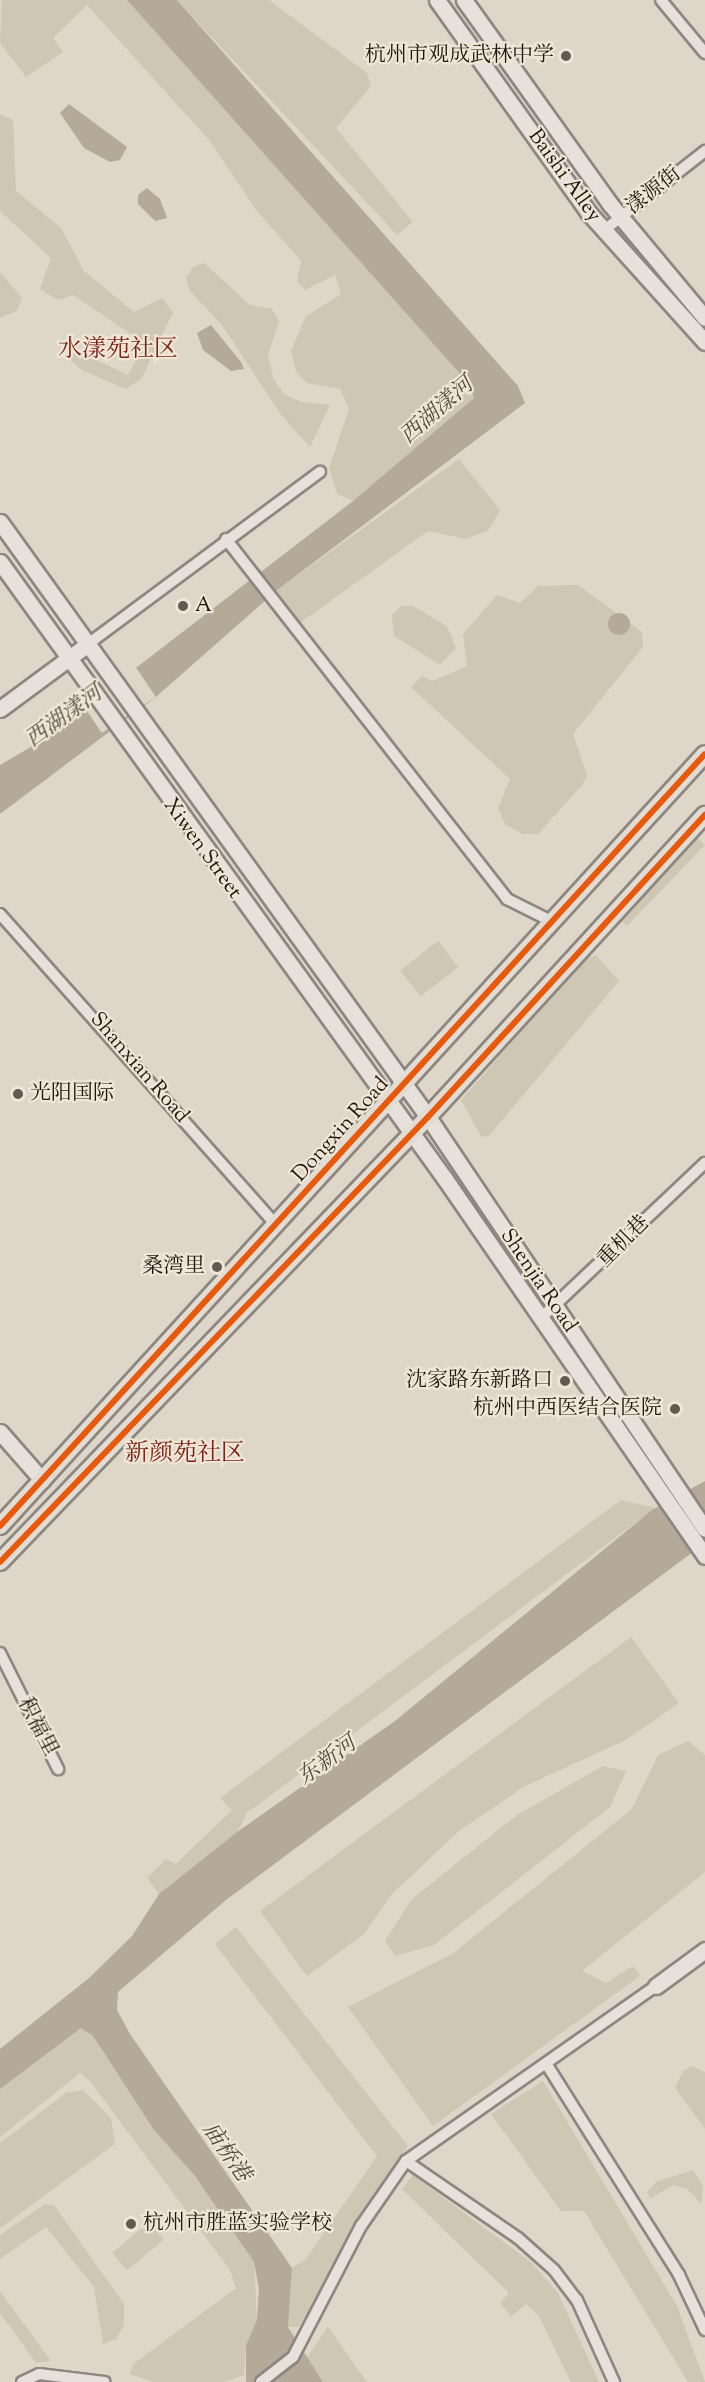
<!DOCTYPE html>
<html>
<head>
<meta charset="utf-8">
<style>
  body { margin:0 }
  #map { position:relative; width:705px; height:2382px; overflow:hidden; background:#ded6c9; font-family:"Sorts Mill Goudy","Noto Serif SC",serif }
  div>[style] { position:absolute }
  .green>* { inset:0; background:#d0c6b4; transform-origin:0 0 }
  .water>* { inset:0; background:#b5aa99 }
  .round { border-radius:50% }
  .pier>* { inset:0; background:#ded6c9; transform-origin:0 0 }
  .roads { filter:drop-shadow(2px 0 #8d8780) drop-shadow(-2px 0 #8d8780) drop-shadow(0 2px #8d8780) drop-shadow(0 -2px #8d8780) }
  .street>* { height:10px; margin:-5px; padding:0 5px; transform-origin:5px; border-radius:5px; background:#e6e2db }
  .secondary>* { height:15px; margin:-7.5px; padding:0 7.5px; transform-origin:7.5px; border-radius:7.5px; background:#e6e2db }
  .primary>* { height:16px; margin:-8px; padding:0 8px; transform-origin:8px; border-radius:8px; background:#e1ddd5 }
  .cycleway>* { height:6px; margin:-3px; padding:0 3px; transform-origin:3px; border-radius:3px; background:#e8590c }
  .dots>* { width:16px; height:16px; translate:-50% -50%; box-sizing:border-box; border:3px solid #efe6d6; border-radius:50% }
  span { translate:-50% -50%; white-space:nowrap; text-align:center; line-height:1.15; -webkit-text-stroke:4.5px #efe6d6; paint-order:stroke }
  .poi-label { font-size:21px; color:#211611 }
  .right { translate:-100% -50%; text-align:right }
  .left { translate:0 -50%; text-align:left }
  .street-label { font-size:21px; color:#211611 }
  .water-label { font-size:22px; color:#554a3f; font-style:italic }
  .quarter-label { font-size:24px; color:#7a1f14 }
</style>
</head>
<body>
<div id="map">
  <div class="green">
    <i style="clip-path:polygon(2px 0,127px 0,472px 386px,474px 398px,353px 501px,337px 494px,329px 468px,349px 409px,340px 389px,307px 383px,296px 372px,291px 351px,306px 316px,341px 294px,335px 275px,305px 290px,297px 281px,301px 261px,257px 211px,209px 140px,87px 5px,53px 38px,63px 52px,26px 77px,0 43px)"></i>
    <i style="clip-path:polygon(177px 0,269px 0,367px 73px,371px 86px,336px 128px,413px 222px,397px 235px)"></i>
    <i style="clip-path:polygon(0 115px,13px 120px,16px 191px,61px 228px,84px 271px,134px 312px,162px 298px,173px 312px,142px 378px,126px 389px,82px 370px,71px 361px,67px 346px,128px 375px,144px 343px,73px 295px,58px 300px,40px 289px,51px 258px,0 211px)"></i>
    <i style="clip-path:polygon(204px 263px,250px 305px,272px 309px,279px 321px,268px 355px,273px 378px,284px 394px,301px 402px,330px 405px,310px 447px,282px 416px,222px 325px,190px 291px,186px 278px,193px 267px)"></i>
    <i style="clip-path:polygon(0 272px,22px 298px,17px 311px,0 318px)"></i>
    <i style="clip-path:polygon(459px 459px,500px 510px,488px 531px,465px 539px,428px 531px,300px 623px,276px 591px)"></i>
    <i style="clip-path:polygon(578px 585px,642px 632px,643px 647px,573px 734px,587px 775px,583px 784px,538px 834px,522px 834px,505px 824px,498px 808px,510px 779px,411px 687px,422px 676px,433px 681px,467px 666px,463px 634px,497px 595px,520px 603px,538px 586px)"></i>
    <i style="clip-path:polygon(401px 606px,413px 606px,447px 626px,456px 648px,440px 665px,394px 636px,392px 615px)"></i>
    <i style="clip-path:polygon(696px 837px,705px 845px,627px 926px,621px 920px)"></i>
    <i style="left:438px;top:941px;width:33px;height:48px;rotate:52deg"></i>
    <i style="clip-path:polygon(596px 955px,619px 981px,488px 1137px,481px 1136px,461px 1100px,585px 959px)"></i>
    <i style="clip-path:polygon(621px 1500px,655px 1508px,247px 1813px,237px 1832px,159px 1894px,147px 1878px,166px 1859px,176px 1864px,232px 1810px,220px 1798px)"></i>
    <i style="clip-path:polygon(631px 1637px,679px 1703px,626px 1740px,525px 1786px,460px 1830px,391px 1895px,364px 1934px,307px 1976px,260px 1911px)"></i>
    <i style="clip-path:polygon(688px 1741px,705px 1755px,705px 1872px,582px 1971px,606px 1983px,633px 1966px,640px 1976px,433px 2126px,348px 2007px,452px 1954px,632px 1809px,658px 1755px)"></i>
    <i style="clip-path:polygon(603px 1766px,626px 1771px,610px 1807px,434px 1945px,395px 1956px,385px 1941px,412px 1899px,517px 1815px)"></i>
    <i style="clip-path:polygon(236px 1927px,408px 2146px,299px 2327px,288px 2327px,292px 2268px,306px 2259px,377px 2156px,215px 1944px)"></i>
    <i style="clip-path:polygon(81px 2028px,93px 2036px,154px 2130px,195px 2176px,254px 2262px,257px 2320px,246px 2345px,244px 2375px,224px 2382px,154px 2382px,130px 2374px,133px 2364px,236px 2288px,230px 2270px,90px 2081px,80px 2073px,0 2137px,0 2089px)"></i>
    <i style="clip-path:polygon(693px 2066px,705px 2072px,705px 2129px,675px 2088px,683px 2071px)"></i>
    <i style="clip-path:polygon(543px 2081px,677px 2306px,705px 2382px,688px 2382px,584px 2211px,561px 2211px,491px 2114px)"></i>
    <i style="clip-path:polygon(83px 2090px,111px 2118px,115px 2144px,0 2228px,0 2143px,66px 2093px)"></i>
    <i style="clip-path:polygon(693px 2170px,703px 2186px,702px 2204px,687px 2189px,673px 2185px,650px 2199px,647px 2192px,656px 2182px)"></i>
    <i style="clip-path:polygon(413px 2175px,532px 2263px,558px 2293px,599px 2382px,571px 2382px,539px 2316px,526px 2304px,511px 2317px,500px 2303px,509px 2293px,402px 2189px)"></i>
    <i style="clip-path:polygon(45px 2204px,54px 2205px,124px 2304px,124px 2325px,116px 2339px,103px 2344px,94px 2287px,46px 2227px,0 2259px,0 2235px)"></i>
    <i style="left:149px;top:2222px;width:23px;height:48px;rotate:50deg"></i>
    <i style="clip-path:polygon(0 2291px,51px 2361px,36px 2363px,0 2313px)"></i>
    <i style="clip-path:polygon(328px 2327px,367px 2382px,323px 2382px,307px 2357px)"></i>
  </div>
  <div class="water">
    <i style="clip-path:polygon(127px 0,177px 0,518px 386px,525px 403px,276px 591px,157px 696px,0 814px,0 765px,41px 741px,353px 501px,474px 398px,471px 386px)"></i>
    <i style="clip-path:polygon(69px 104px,127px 147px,120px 160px,110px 162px,84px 148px,60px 113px)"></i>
    <i style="clip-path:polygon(147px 188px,160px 199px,167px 218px,155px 221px,138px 204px,138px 195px)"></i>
    <i style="clip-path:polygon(211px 325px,241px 362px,244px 369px,231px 371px,203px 350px,197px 333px)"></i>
    <i class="round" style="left:608px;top:613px;width:22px;height:22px"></i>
    <i style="clip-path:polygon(705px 1481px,705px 1543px,226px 1900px,118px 1992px,117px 2010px,130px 2034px,292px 2268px,288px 2327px,323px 2382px,246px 2382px,246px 2345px,257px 2320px,259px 2289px,254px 2262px,195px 2176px,154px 2130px,93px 2036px,81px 2028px,0 2089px,0 2049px,89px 1978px,132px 1936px,159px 1894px,237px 1832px,395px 1721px,652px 1510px)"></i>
  </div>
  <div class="pier">
    <i style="left:135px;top:666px;width:37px;height:65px;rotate:56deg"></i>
  </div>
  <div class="roads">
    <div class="street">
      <i style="left:661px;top:0;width:69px;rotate:50.3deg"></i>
      <i style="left:603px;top:231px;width:130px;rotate:-38.1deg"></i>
      <i style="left:226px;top:539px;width:457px;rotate:52deg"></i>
      <i style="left:507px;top:899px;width:51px;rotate:26.6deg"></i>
      <i style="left:88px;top:644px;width:289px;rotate:-36.6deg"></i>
      <i style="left:0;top:914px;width:416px;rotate:48.4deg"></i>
      <i style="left:541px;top:1318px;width:226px;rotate:-43.4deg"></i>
      <i style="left:0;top:1653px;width:130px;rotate:63.4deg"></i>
      <i style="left:547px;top:2065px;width:248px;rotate:57.8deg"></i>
      <i style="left:679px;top:2275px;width:61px;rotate:64.7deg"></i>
      <i style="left:406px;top:2161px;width:136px;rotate:34.5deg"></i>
      <i style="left:518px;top:2238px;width:48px;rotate:41.6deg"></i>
      <i style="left:554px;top:2270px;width:38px;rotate:53deg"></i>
      <i style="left:577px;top:2300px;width:90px;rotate:65.7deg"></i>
      <i style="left:22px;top:2382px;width:19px;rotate:-25deg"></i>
      <i style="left:39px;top:2374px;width:66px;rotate:6.9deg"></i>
      <i style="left:261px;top:2382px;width:41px;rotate:-38deg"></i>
      <i style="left:293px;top:2357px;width:148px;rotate:-62.6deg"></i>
      <i style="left:361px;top:2226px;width:79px;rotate:-55.3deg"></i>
      <i style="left:406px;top:2161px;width:305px;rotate:-35deg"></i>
    </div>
    <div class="secondary">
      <i style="left:437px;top:0;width:260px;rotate:54.5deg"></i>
      <i style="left:588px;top:212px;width:175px;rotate:48deg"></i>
      <i style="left:464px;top:0;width:251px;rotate:54.4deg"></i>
      <i style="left:610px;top:204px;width:148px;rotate:50.2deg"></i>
      <i style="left:0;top:522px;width:733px;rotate:54.27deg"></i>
      <i style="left:428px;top:1117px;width:496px;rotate:56.1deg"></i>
      <i style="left:0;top:562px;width:761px;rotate:54.2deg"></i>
      <i style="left:445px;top:1179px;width:458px;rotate:55.4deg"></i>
      <i style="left:0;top:709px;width:109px;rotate:-36.5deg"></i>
      <i style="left:0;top:1432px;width:64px;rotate:48.8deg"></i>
      <i style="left:656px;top:1986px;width:61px;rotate:-36.3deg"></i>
    </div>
    <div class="primary">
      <i style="left:0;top:1526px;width:1045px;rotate:-47.6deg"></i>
      <i style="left:0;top:1562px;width:617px;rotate:-46.12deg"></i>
      <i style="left:428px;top:1117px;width:410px;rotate:-47.5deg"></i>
    </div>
  </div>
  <div class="cycleway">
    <i style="left:0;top:1526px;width:1045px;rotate:-47.6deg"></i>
    <i style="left:0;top:1562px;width:617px;rotate:-46.12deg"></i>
    <i style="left:428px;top:1117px;width:410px;rotate:-47.5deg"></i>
  </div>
  <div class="dots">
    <i style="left:566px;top:56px;background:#635951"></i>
    <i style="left:183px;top:606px;background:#635951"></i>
    <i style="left:18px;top:1094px;background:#635951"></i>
    <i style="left:217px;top:1267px;background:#635951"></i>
    <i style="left:565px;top:1381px;background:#635951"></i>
    <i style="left:675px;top:1409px;background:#635951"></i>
    <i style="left:131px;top:2224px;background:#635951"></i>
  </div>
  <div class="poi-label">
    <span class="right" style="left:554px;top:56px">杭州市观成武林中学</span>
    <span class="left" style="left:195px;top:606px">A</span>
    <span class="left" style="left:30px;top:1094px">光阳国际</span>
    <span class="right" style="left:205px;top:1267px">桑湾里</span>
    <span class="right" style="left:553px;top:1381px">沈家路东新路口</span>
    <span class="right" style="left:662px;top:1409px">杭州中西医结合医院</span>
    <span class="left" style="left:143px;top:2224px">杭州市胜蓝实验学校</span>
  </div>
  <div class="street-label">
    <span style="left:564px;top:176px;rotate:54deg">Baishi Alley</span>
    <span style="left:654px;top:191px;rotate:-38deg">漾源街</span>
    <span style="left:202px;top:849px;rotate:54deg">Xiwen Street</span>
    <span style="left:139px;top:1068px;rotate:49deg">Shanxian Road</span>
    <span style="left:341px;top:1130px;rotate:-48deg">Dongxin Road</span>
    <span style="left:624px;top:1242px;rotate:-45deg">重机巷</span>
    <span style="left:538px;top:1281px;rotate:56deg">Shenjia Road</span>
    <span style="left:37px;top:1727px;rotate:63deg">积福里</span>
  </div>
  <div class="water-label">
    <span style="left:438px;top:412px;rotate:-41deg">西湖漾河</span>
    <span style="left:65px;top:718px;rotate:-36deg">西湖漾河</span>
    <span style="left:328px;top:1762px;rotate:-36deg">东新河</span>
    <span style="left:225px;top:2153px;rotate:55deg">庙桥港</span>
  </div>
  <div class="quarter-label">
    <span style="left:118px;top:351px">水漾苑社区</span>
    <span style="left:185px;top:1455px">新颜苑社区</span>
  </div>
</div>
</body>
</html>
